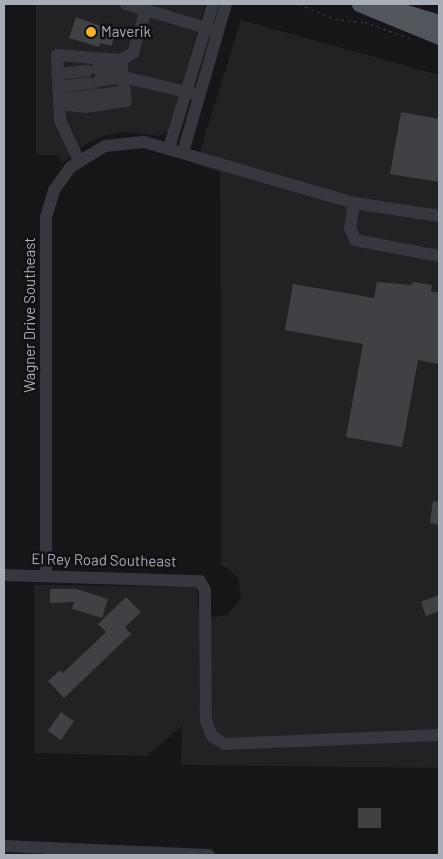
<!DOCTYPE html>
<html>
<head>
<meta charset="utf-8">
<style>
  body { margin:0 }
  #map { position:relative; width:443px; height:859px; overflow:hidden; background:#161618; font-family:Barlow,sans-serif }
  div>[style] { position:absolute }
  .built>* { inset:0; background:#222225 }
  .building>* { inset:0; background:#404145; transform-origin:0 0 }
  .minor-tunnel>* { height:12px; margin-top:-6px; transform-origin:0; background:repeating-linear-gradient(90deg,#333438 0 12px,transparent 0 18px) }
  .path>* { height:1px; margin-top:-0.5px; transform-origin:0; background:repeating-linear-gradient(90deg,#3d3f44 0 2.5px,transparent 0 6.5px) }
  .minor>* { height:12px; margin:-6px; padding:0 6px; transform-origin:6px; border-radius:6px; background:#37383d }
  .major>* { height:15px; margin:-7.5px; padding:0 7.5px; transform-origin:7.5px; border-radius:7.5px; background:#53555c }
  .dots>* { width:14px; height:14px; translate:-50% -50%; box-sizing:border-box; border:2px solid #111113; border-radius:50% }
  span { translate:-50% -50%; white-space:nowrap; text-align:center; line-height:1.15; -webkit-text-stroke:5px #111113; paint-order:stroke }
  .poi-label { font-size:15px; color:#a8adb8 }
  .left { translate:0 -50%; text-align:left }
  .street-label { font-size:15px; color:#a8adb8 }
  .frame { position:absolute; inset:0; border:5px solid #a8adb8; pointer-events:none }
</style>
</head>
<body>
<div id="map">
  <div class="built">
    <i style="clip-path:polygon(36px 4px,205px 4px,169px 132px,160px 136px,122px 132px,103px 136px,84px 145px,61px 164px,59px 155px,36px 155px)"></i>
    <i style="clip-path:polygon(241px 20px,439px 75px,439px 768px,181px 765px,182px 726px,147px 756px,34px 753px,34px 585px,198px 587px,199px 619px,228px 615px,241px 598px,238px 577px,221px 564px,220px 172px,196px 164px)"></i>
  </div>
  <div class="building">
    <i style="clip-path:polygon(76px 17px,112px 30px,110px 35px,115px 36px,111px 46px,100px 43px,99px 47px,69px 38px)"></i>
    <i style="clip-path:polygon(401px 112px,439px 119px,439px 182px,390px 174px)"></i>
    <i style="clip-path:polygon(377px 282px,412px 285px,413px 282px,432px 285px,431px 291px,439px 293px,439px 364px,418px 360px,402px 447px,346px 437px,363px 344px,285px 330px,293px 284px,374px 298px)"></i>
    <i style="clip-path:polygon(433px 501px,439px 502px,439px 525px,430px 523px)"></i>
    <i style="clip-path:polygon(50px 589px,76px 589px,108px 599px,102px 618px,72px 609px,74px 602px,50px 603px)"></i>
    <i style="clip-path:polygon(439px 595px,439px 611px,426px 616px,421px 602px)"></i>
    <i style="clip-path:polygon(126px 597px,141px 612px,125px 627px,131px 634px,64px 698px,48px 681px,60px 670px,63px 673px,106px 632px,98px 624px)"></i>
    <i style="left:61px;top:712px;width:16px;height:23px;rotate:35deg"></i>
    <i style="left:358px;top:808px;width:23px;height:20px"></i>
  </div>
  <div class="minor-tunnel">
    <i style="left:90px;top:90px;width:9px;rotate:-6deg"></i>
  </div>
  <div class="path">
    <i style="left:299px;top:4px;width:39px;rotate:23deg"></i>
    <i style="left:335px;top:19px;width:30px;rotate:6deg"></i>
    <i style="left:365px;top:22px;width:47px;rotate:20deg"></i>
  </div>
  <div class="minor">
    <i style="left:126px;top:4px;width:21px;rotate:17deg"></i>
    <i style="left:121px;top:60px;width:14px;rotate:-30deg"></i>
    <i style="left:133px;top:53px;width:45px;rotate:-73.2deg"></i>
    <i style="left:146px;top:10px;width:70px;rotate:16.6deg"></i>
    <i style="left:97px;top:69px;width:25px;rotate:-5deg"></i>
    <i style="left:57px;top:74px;width:30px;rotate:-6deg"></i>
    <i style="left:58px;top:87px;width:31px;rotate:-7deg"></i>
    <i style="left:100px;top:95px;width:25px;rotate:-9deg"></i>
    <i style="left:61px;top:99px;width:30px;rotate:-6deg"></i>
    <i style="left:59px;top:104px;width:27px;rotate:6deg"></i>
    <i style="left:86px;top:107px;width:40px;rotate:-8.5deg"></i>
    <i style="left:126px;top:101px;width:24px;rotate:-97deg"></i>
    <i style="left:123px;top:77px;width:25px;rotate:171deg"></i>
    <i style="left:169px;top:148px;width:151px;rotate:-73deg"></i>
    <i style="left:183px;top:152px;width:154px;rotate:-73.8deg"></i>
    <i style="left:79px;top:161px;width:45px;rotate:-114.9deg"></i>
    <i style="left:60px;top:120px;width:65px;rotate:-92.6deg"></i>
    <i style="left:57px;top:55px;width:64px;rotate:4.5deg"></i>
    <i style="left:121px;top:60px;width:17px;rotate:83deg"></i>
    <i style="left:123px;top:77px;width:78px;rotate:13.3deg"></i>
    <i style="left:354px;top:203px;width:25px;rotate:99deg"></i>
    <i style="left:350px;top:228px;width:13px;rotate:67deg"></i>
    <i style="left:355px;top:240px;width:86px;rotate:10.8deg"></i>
    <i style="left:4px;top:575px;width:196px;rotate:1.8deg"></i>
    <i style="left:200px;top:581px;width:10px;rotate:61deg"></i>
    <i style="left:205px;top:590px;width:131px;rotate:89.6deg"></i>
    <i style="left:206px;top:721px;width:16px;rotate:68deg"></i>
    <i style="left:212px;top:736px;width:14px;rotate:34deg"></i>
    <i style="left:224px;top:744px;width:215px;rotate:-2.4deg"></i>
    <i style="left:46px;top:576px;width:359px;rotate:-90deg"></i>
    <i style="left:46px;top:217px;width:28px;rotate:-73deg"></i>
    <i style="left:54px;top:190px;width:29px;rotate:-54deg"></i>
    <i style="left:71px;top:167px;width:40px;rotate:-32deg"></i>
    <i style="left:105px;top:146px;width:39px;rotate:-6deg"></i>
    <i style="left:144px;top:142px;width:219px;rotate:16.2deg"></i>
    <i style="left:354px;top:203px;width:86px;rotate:8.7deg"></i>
    <i style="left:4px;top:846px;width:205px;rotate:2.5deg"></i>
  </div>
  <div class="major">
    <i style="left:359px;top:4px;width:87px;rotate:22.4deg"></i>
    <i style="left:387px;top:6px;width:54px;rotate:17.1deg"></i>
  </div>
  <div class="dots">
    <i style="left:91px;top:32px;background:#f2b134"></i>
  </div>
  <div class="poi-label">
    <span class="left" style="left:101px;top:32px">Maverik</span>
  </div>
  <div class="street-label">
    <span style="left:30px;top:315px;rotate:-90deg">Wagner Drive Southeast</span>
    <span style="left:104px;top:560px;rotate:1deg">El Rey Road Southeast</span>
  </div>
  <div class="frame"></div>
</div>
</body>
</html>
